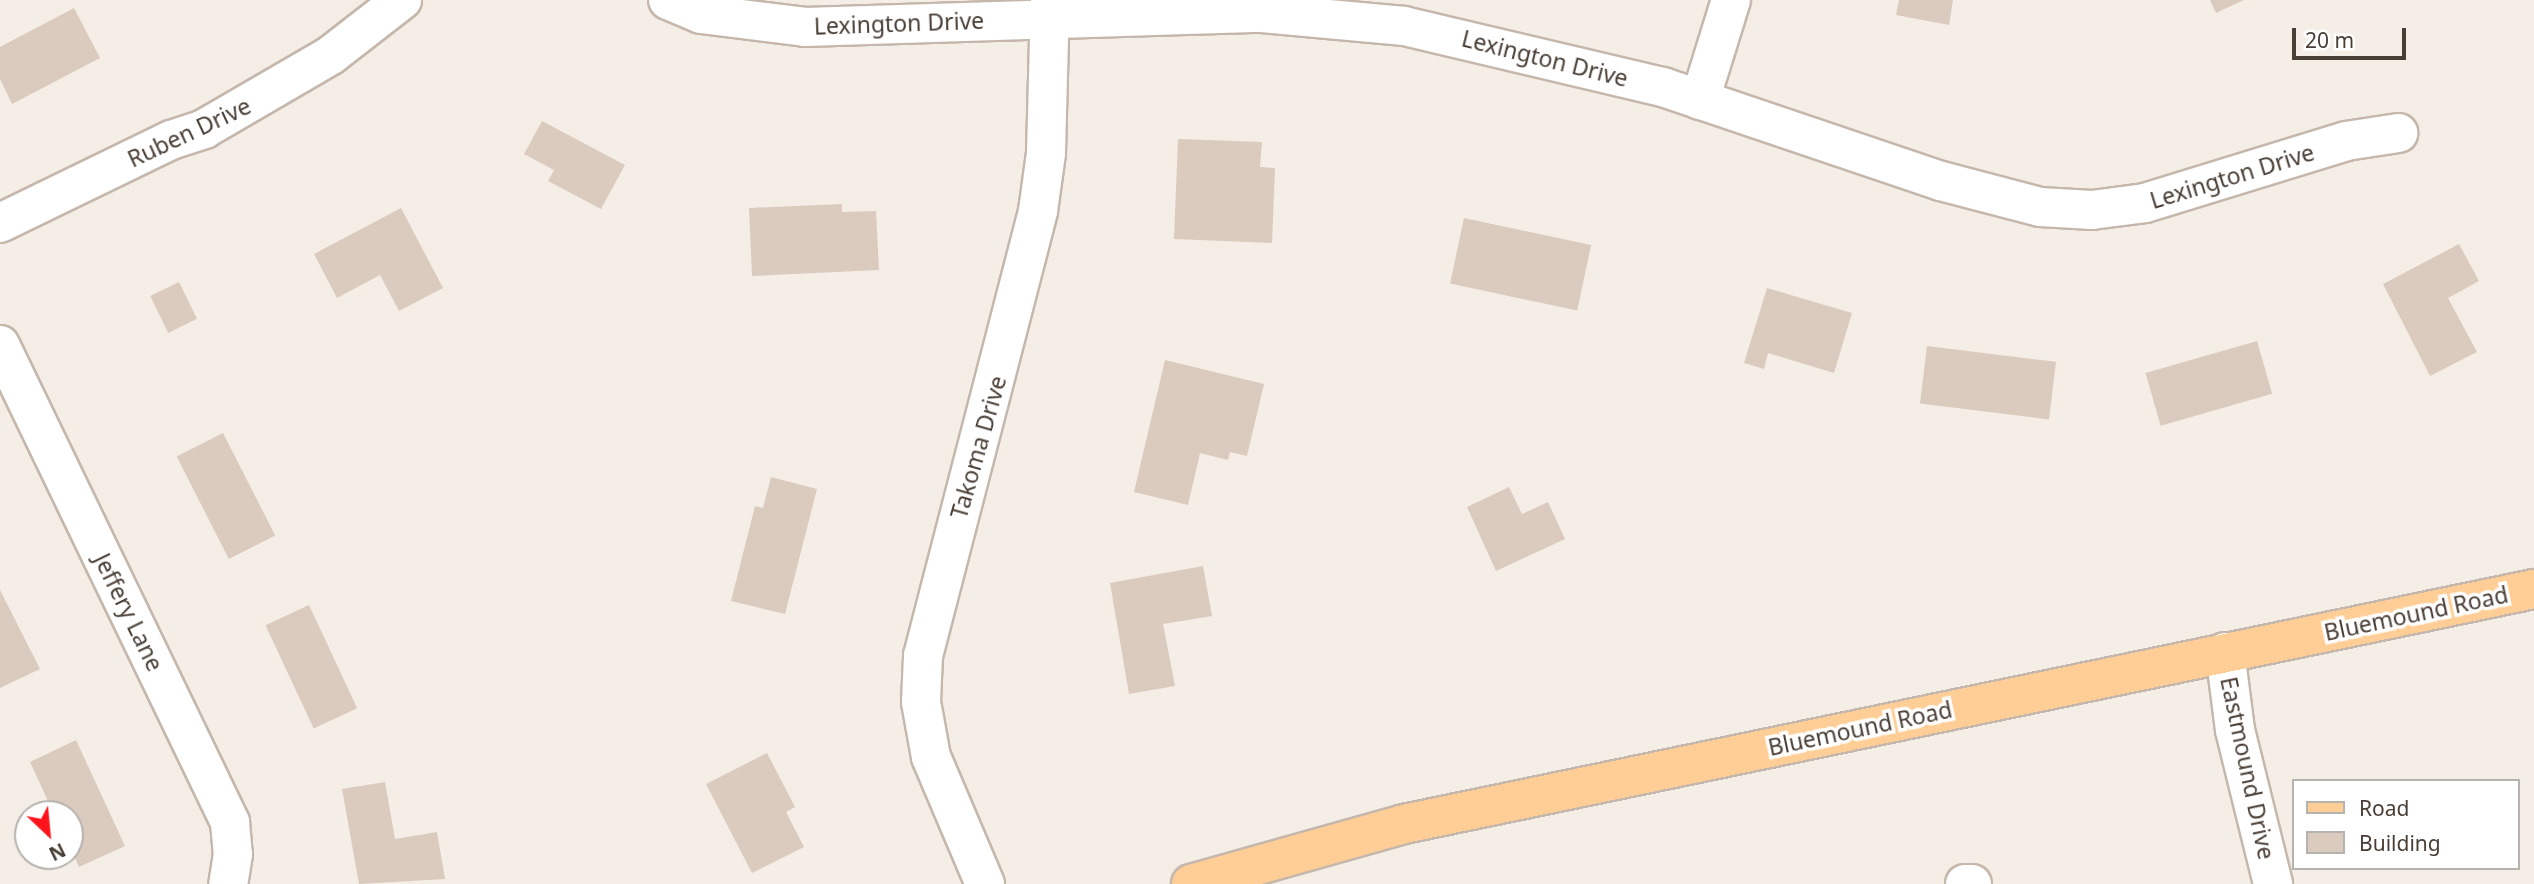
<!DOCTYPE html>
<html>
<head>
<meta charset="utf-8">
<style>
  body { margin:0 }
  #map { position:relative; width:2534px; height:884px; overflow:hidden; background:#f5eee7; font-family:"Noto Sans",sans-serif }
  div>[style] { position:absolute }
  .building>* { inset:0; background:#dbcbbe; transform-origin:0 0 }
  .roads { filter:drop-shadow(2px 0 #c5b7ab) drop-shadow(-2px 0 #c5b7ab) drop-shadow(0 2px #c5b7ab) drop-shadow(0 -2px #c5b7ab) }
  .minor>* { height:38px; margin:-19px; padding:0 19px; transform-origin:19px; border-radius:19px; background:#fff }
  .major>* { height:38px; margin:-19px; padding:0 19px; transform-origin:19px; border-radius:19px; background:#ffce96 }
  span { translate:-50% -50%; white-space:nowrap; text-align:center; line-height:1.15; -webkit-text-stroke:7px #fff; paint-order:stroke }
  .street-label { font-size:23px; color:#493e35 }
  .legend { position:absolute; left:2292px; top:779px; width:228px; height:91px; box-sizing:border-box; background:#fff; border:2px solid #b6b2ae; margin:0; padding:9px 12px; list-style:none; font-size:21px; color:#493e35 }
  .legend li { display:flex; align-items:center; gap:14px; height:35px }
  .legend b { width:35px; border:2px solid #b6b2ae }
  .north { position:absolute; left:14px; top:800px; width:70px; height:70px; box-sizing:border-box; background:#fff; border:2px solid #b6b2ae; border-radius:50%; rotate:154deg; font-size:19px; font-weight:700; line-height:28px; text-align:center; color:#493e35 }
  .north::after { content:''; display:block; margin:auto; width:24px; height:32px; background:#ff141b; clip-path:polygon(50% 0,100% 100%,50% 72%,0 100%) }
  .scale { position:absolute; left:2292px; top:28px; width:114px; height:32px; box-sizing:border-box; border:4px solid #493e35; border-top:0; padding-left:9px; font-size:21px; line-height:24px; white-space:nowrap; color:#493e35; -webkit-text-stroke:5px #fff; paint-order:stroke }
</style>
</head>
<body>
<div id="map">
  <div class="building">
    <i style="clip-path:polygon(1899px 0,1953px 0,1949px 25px,1896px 15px)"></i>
    <i style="clip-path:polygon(2210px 0,2244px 0,2216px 13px)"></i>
    <i style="clip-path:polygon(74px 8px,100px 58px,12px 104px,0 79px,0 47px)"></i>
    <i style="clip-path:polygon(542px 121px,625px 165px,601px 209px,548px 181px,554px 170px,524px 154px)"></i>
    <i style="clip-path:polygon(1178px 139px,1262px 142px,1260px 167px,1275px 168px,1272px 243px,1174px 239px)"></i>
    <i style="clip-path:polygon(842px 204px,842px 212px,876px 211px,879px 270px,752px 276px,749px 208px)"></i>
    <i style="clip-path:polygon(401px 208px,443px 288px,399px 311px,380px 275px,337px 298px,314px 254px)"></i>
    <i style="left:1464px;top:218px;width:130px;height:67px;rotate:12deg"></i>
    <i style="clip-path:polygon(2459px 244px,2479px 281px,2448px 298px,2477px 352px,2430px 376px,2383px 284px)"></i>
    <i style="left:179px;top:282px;width:41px;height:32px;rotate:64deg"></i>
    <i style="clip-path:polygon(1767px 288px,1852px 313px,1834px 373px,1768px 353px,1764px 369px,1744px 363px)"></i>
    <i style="left:2257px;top:341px;width:55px;height:116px;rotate:74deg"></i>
    <i style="left:1927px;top:346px;width:130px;height:58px;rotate:7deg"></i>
    <i style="clip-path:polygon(1165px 360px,1264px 384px,1247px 456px,1230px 452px,1228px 460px,1200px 453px,1188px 505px,1134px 492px)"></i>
    <i style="left:223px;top:433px;width:115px;height:52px;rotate:63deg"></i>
    <i style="clip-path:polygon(771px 477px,817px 489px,785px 614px,731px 601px,755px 506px,763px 508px)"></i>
    <i style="clip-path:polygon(1509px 487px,1522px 514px,1548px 502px,1565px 539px,1496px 571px,1467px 507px)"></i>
    <i style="clip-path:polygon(1203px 566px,1212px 616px,1163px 624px,1175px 686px,1129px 694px,1110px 583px)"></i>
    <i style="clip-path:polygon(0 590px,40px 669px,0 688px)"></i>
    <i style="left:309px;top:605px;width:114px;height:48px;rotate:65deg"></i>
    <i style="clip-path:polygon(76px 740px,125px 846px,79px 867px,70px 847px,70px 814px,54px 814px,30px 762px)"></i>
    <i style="clip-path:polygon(767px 753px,795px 807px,786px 812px,804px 847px,752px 873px,706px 784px)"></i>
    <i style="clip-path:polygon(385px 782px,395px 839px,437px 832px,445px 879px,359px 884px,342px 789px)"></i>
  </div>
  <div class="roads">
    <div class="minor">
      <i style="left:668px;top:0;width:36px;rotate:23deg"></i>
      <i style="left:701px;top:14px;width:105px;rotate:7.1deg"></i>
      <i style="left:805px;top:27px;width:457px;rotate:-1.8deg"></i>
      <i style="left:1262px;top:13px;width:143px;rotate:5.2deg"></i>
      <i style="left:1404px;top:26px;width:266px;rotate:13.3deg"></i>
      <i style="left:1663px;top:87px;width:293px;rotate:18.7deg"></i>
      <i style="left:1941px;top:181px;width:102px;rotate:14.7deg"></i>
      <i style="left:2040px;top:207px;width:52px;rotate:3.3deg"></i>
      <i style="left:2092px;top:210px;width:53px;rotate:-7.5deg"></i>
      <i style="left:2145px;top:203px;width:210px;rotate:-17.1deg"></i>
      <i style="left:2346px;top:141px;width:53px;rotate:-8.7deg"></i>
      <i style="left:1700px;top:100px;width:105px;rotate:-72.8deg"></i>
      <i style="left:0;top:223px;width:190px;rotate:-25.9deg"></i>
      <i style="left:171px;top:140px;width:35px;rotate:-18deg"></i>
      <i style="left:204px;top:129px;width:147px;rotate:-30.2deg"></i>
      <i style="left:331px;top:55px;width:90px;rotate:-37.8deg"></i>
      <i style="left:0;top:345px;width:530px;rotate:64.26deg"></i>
      <i style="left:230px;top:822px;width:32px;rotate:85deg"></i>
      <i style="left:233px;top:854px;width:30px;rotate:99deg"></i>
      <i style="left:2225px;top:652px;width:79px;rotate:82.7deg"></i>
      <i style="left:2235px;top:730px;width:159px;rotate:76.1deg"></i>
      <i style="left:985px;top:884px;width:138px;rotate:-113deg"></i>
      <i style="left:931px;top:757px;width:56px;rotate:-100.3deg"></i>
      <i style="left:921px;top:702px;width:46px;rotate:-87.5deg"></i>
      <i style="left:923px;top:656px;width:460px;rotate:-75.5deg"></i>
      <i style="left:1038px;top:211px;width:59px;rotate:-82.1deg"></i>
      <i style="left:1046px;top:153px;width:153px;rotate:-88.5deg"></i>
      <i style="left:1965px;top:884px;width:7px"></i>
    </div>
    <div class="major">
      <i style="left:1191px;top:884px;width:221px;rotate:-15.7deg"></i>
      <i style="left:1404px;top:824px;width:1154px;rotate:-11.75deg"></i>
    </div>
  </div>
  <div class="street-label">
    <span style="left:899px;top:23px;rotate:-2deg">Lexington Drive</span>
    <span style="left:1545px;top:58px;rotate:14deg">Lexington Drive</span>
    <span style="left:189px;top:132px;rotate:-25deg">Ruben Drive</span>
    <span style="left:2232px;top:176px;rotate:-17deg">Lexington Drive</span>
    <span style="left:978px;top:447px;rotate:-74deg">Takoma Drive</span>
    <span style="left:129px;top:612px;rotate:64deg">Jeffery Lane</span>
    <span style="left:2416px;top:613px;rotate:-12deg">Bluemound Road</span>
    <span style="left:1860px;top:728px;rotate:-12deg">Bluemound Road</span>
    <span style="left:2248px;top:768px;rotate:78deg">Eastmound Drive</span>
  </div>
  <ul class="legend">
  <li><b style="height:9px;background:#ffce96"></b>Road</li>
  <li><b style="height:19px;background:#dbcbbe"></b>Building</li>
  </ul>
  <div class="north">N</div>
  <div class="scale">20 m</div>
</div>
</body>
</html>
